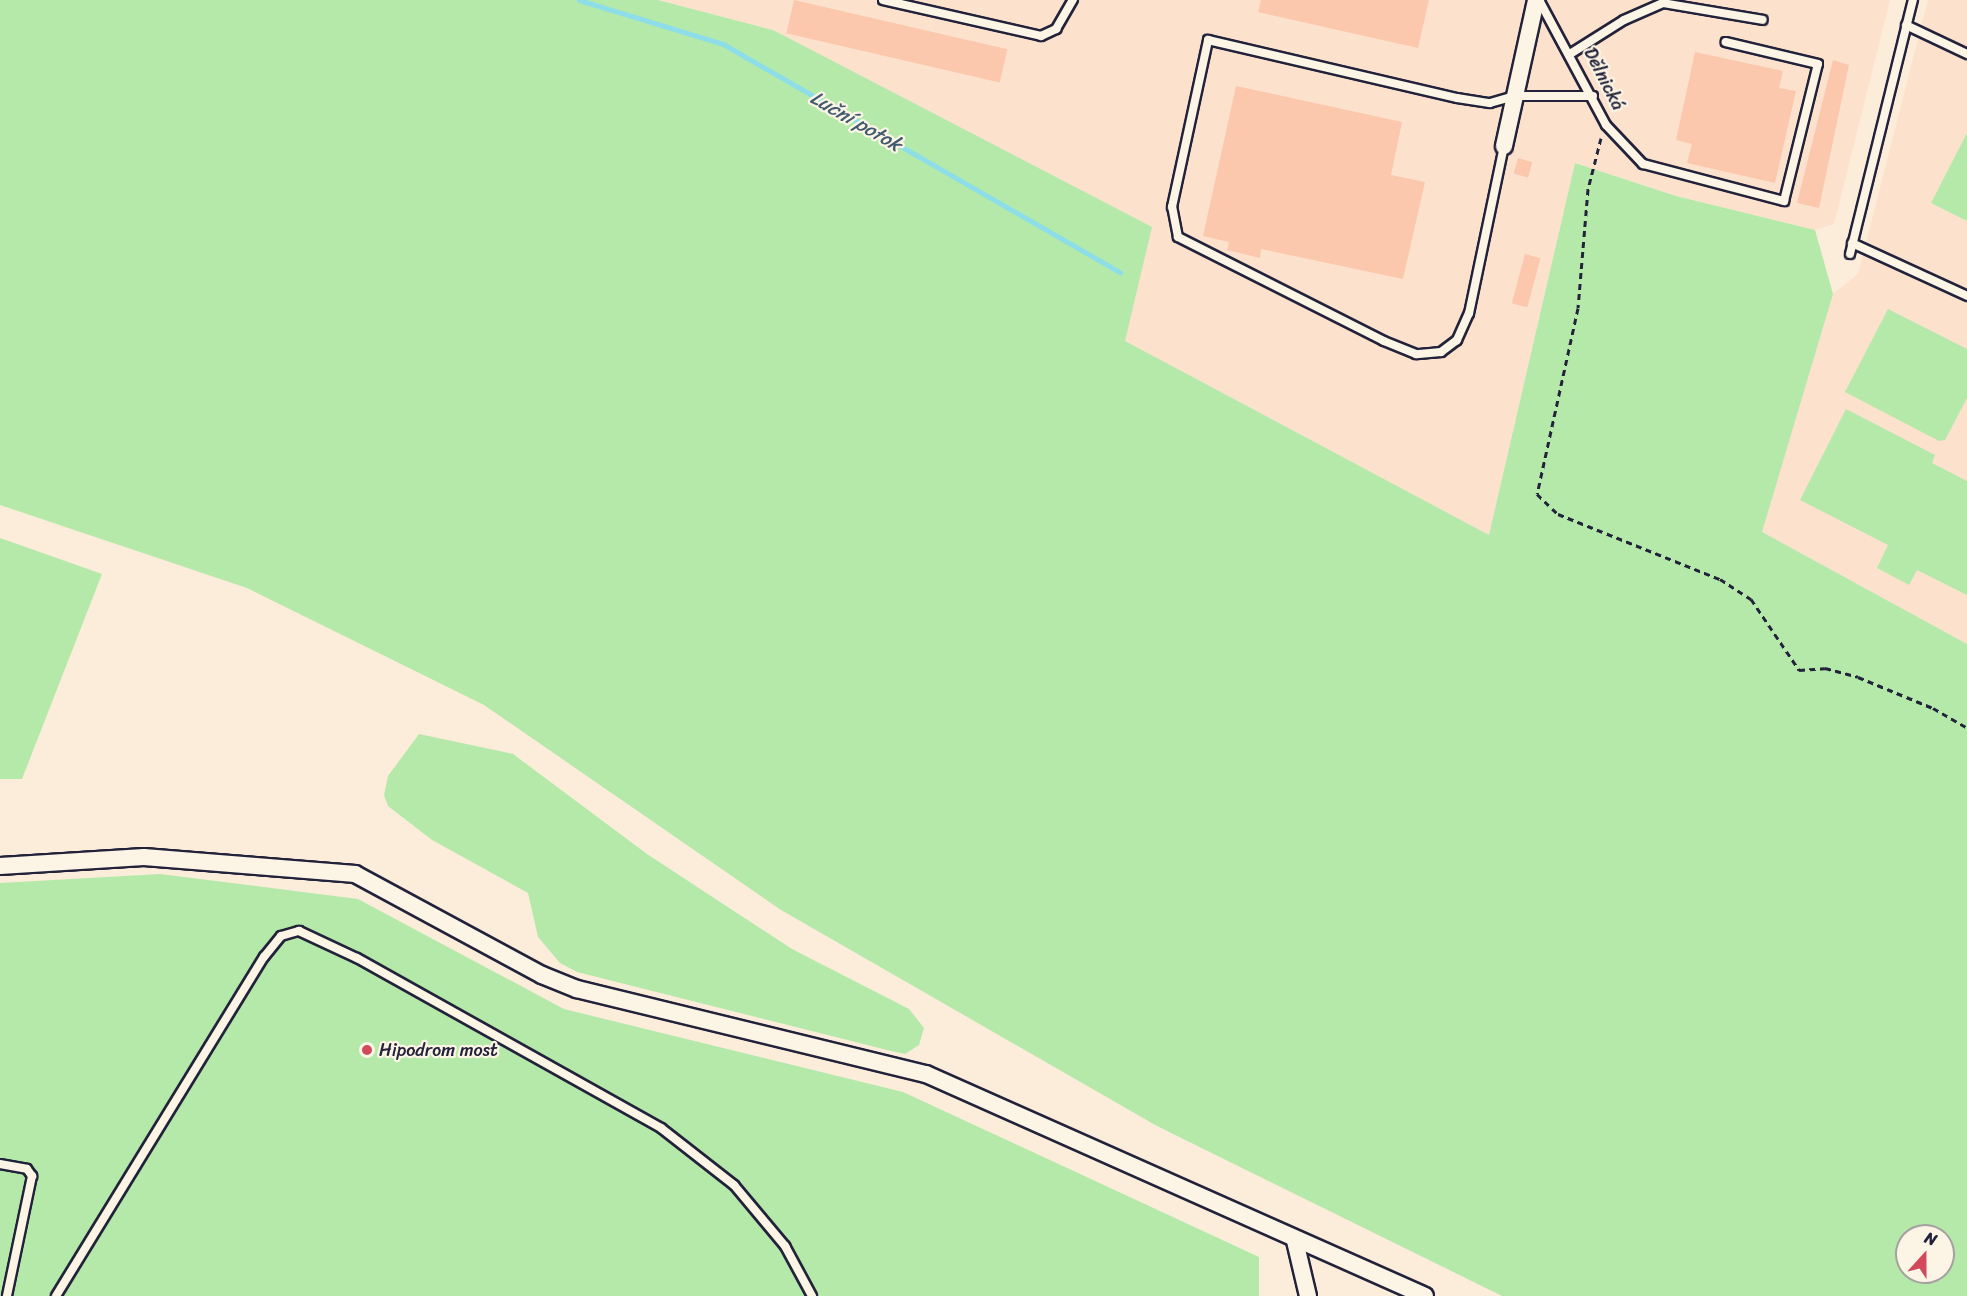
<!DOCTYPE html>
<html>
<head>
<meta charset="utf-8">
<style>
  body { margin:0 }
  #map { position:relative; width:1967px; height:1296px; overflow:hidden; background:#fcecda; font-family:Sriracha,sans-serif }
  div>[style] { position:absolute }
  .built>* { inset:0; background:#fce1cc }
  .green>* { inset:0; background:#b5e9aa }
  .stream>* { height:5px; margin:-2.5px; padding:0 2.5px; transform-origin:2.5px; border-radius:2.5px; background:#8ddee8 }
  .building>* { inset:0; background:#fcc8ad; transform-origin:0 0 }
  .path>* { height:3px; margin-top:-1.5px; transform-origin:0; background:repeating-linear-gradient(90deg,#22223b 0 6px,transparent 0 10.5px) }
  .roads { filter:drop-shadow(2px 0 #22223b) drop-shadow(-2px 0 #22223b) drop-shadow(0 2px #22223b) drop-shadow(0 -2px #22223b) }
  .service>* { height:8px; margin:-4px; padding:0 4px; transform-origin:4px; border-radius:4px; background:#fcf5e5 }
  .minor>* { height:16px; margin:-8px; padding:0 8px; transform-origin:8px; border-radius:8px; background:#fcf5e5 }
  .dots>* { width:16px; height:16px; translate:-50% -50%; box-sizing:border-box; border:3px solid #fcf5e5; border-radius:50% }
  span { translate:-50% -50%; white-space:nowrap; text-align:center; line-height:1.15; -webkit-text-stroke:4.5px #fcf5e5; paint-order:stroke }
  .street-label { font-size:18px; color:#22223b }
  .poi-label { font-size:18px; color:#22223b }
  .left { translate:0 -50%; text-align:left }
  .water-label { font-size:20px; color:#425a6f; font-style:italic }
  .north { position:absolute; left:1895px; top:1224px; width:60px; height:60px; box-sizing:border-box; background:#fcf5e5; border:2px solid #a5a1a1; border-radius:50%; rotate:21deg; font-size:16px; font-weight:700; line-height:24px; text-align:center; color:#22223b }
  .north::after { content:''; display:block; margin:auto; width:21px; height:27px; background:#d1495b; clip-path:polygon(50% 0,100% 100%,50% 72%,0 100%) }
</style>
</head>
<body>
<div id="map">
  <div class="built">
    <i style="clip-path:polygon(658px 0,1890px 0,1834px 224px,1815px 230px,1676px 196px,1575px 163px,1489px 535px,1125px 341px,773px 30px)"></i>
    <i style="clip-path:polygon(1928px 0,1967px 0,1967px 644px,1761px 532px,1833px 294px,1858px 274px)"></i>
  </div>
  <div class="green">
    <i style="clip-path:polygon(evenodd,0 0,658px 0,773px 30px,1152px 227px,1125px 341px,1489px 535px,1575px 163px,1676px 196px,1815px 230px,1833px 294px,1762px 532px,1967px 644px,1967px 1296px,1502px 1296px,1157px 1126px,781px 910px,484px 705px,247px 588px,0 505px,0 0,1907px 1236px,1943px 1236px,1943px 1272px,1907px 1272px,1907px 1236px)"></i>
    <i style="clip-path:polygon(1967px 133px,1967px 221px,1931px 203px)"></i>
    <i style="clip-path:polygon(1888px 309px,1967px 349px,1967px 398px,1945px 440px,1939px 441px,1845px 392px)"></i>
    <i style="clip-path:polygon(1846px 409px,1935px 455px,1932px 463px,1967px 481px,1967px 595px,1917px 570px,1909px 585px,1877px 568px,1888px 545px,1800px 500px)"></i>
    <i style="clip-path:polygon(0 538px,102px 574px,22px 779px,0 779px)"></i>
    <i style="clip-path:polygon(419px 734px,513px 754px,647px 854px,792px 949px,909px 1009px,924px 1028px,919px 1045px,905px 1054px,891px 1051px,577px 972px,560px 963px,538px 937px,528px 893px,432px 840px,388px 806px,384px 795px,388px 776px)"></i>
    <i style="clip-path:polygon(160px 874px,358px 899px,564px 1009px,903px 1092px,1259px 1257px,1259px 1296px,0 1296px,0 883px)"></i>
  </div>
  <div class="stream">
    <i style="left:579px;top:0;width:151px;rotate:17deg"></i>
    <i style="left:723px;top:44px;width:458px;rotate:29.9deg"></i>
  </div>
  <div class="building">
    <i style="left:794px;top:0;width:219px;height:34px;rotate:13deg"></i>
    <i style="clip-path:polygon(1261px 0,1429px 0,1418px 48px,1258px 12px)"></i>
    <i style="clip-path:polygon(1695px 52px,1783px 71px,1779px 88px,1796px 91px,1775px 183px,1687px 163px,1692px 144px,1676px 140px)"></i>
    <i style="clip-path:polygon(1833px 60px,1849px 65px,1819px 208px,1797px 203px)"></i>
    <i style="clip-path:polygon(1236px 86px,1402px 122px,1391px 175px,1425px 182px,1403px 279px,1261px 249px,1260px 258px,1227px 250px,1229px 242px,1203px 236px)"></i>
    <i style="left:1518px;top:158px;width:15px;height:16px;rotate:16deg"></i>
    <i style="left:1525px;top:254px;width:16px;height:51px;rotate:15deg"></i>
  </div>
  <div class="path">
    <i style="left:1601px;top:138px;width:53px;rotate:104.3deg"></i>
    <i style="left:1588px;top:189px;width:119px;rotate:94.8deg"></i>
    <i style="left:1578px;top:308px;width:190px;rotate:102.4deg"></i>
    <i style="left:1537px;top:494px;width:29px;rotate:44deg"></i>
    <i style="left:1558px;top:514px;width:175px;rotate:21.9deg"></i>
    <i style="left:1720px;top:579px;width:37px;rotate:33deg"></i>
    <i style="left:1751px;top:599px;width:86px;rotate:55.9deg"></i>
    <i style="left:1799px;top:670px;width:26px;rotate:-4deg"></i>
    <i style="left:1825px;top:668px;width:34px;rotate:15deg"></i>
    <i style="left:1858px;top:677px;width:81px;rotate:22.5deg"></i>
    <i style="left:1933px;top:708px;width:39px;rotate:30deg"></i>
  </div>
  <div class="roads">
    <div class="service">
      <i style="left:883px;top:0;width:162px;rotate:12.8deg"></i>
      <i style="left:1041px;top:36px;width:17px;rotate:-25deg"></i>
      <i style="left:1056px;top:29px;width:34px;rotate:-60deg"></i>
      <i style="left:1539px;top:0;width:142px;rotate:61.8deg"></i>
      <i style="left:1606px;top:125px;width:54px;rotate:46.5deg"></i>
      <i style="left:1643px;top:164px;width:146px;rotate:14.7deg"></i>
      <i style="left:1784px;top:201px;width:141px;rotate:-76.1deg"></i>
      <i style="left:1818px;top:64px;width:95px;rotate:-166.6deg"></i>
      <i style="left:1906px;top:25px;width:68px;rotate:25.4deg"></i>
      <i style="left:1570px;top:54px;width:64px;rotate:-32.2deg"></i>
      <i style="left:1624px;top:20px;width:43px;rotate:-23.6deg"></i>
      <i style="left:1663px;top:3px;width:101px;rotate:9.6deg"></i>
      <i style="left:1504px;top:146px;width:171px;rotate:101.8deg"></i>
      <i style="left:1469px;top:313px;width:30px;rotate:114deg"></i>
      <i style="left:1457px;top:340px;width:20px;rotate:143deg"></i>
      <i style="left:1441px;top:352px;width:25px;rotate:175deg"></i>
      <i style="left:1416px;top:354px;width:35px;rotate:-158deg"></i>
      <i style="left:1384px;top:341px;width:231px;rotate:-153.2deg"></i>
      <i style="left:1178px;top:237px;width:31px;rotate:-101deg"></i>
      <i style="left:1172px;top:207px;width:171px;rotate:-77.8deg"></i>
      <i style="left:1208px;top:40px;width:256px;rotate:13.1deg"></i>
      <i style="left:1457px;top:98px;width:33px;rotate:9deg"></i>
      <i style="left:1490px;top:103px;width:26px;rotate:-16deg"></i>
      <i style="left:1515px;top:96px;width:78px"></i>
      <i style="left:1852px;top:243px;width:127px;rotate:24.7deg"></i>
      <i style="left:1850px;top:254px;width:262px;rotate:-76.1deg"></i>
      <i style="left:0;top:1164px;width:27px;rotate:10deg"></i>
      <i style="left:27px;top:1169px;width:9px;rotate:54deg"></i>
      <i style="left:32px;top:1176px;width:123px;rotate:101.8deg"></i>
      <i style="left:56px;top:1296px;width:398px;rotate:-58.5deg"></i>
      <i style="left:264px;top:957px;width:27px;rotate:-51deg"></i>
      <i style="left:281px;top:936px;width:19px;rotate:-16deg"></i>
      <i style="left:299px;top:931px;width:64px;rotate:25deg"></i>
      <i style="left:357px;top:958px;width:348px;rotate:29.2deg"></i>
      <i style="left:661px;top:1128px;width:93px;rotate:38deg"></i>
      <i style="left:734px;top:1185px;width:80px;rotate:50.1deg"></i>
      <i style="left:785px;top:1246px;width:57px;rotate:61.6deg"></i>
    </div>
    <div class="minor">
      <i style="left:1504px;top:146px;width:149px;rotate:-77.6deg"></i>
      <i style="left:0;top:866px;width:144px;rotate:-3.6deg"></i>
      <i style="left:144px;top:857px;width:212px;rotate:4.6deg"></i>
      <i style="left:355px;top:874px;width:213px;rotate:28.4deg"></i>
      <i style="left:542px;top:975px;width:38px;rotate:22deg"></i>
      <i style="left:577px;top:989px;width:359px;rotate:13.7deg"></i>
      <i style="left:926px;top:1074px;width:546px;rotate:23.98deg"></i>
      <i style="left:1295px;top:1241px;width:57px;rotate:76.7deg"></i>
    </div>
  </div>
  <div class="dots">
    <i style="left:367px;top:1050px;background:#d1495b"></i>
  </div>
  <div class="street-label">
    <span style="left:1604px;top:79px;rotate:63deg">Dělnická</span>
  </div>
  <div class="poi-label">
    <span class="left" style="left:379px;top:1050px">Hipodrom most</span>
  </div>
  <div class="water-label">
    <span style="left:856px;top:121px;rotate:30deg">Luční potok</span>
  </div>
  <div class="north">N</div>
</div>
</body>
</html>
